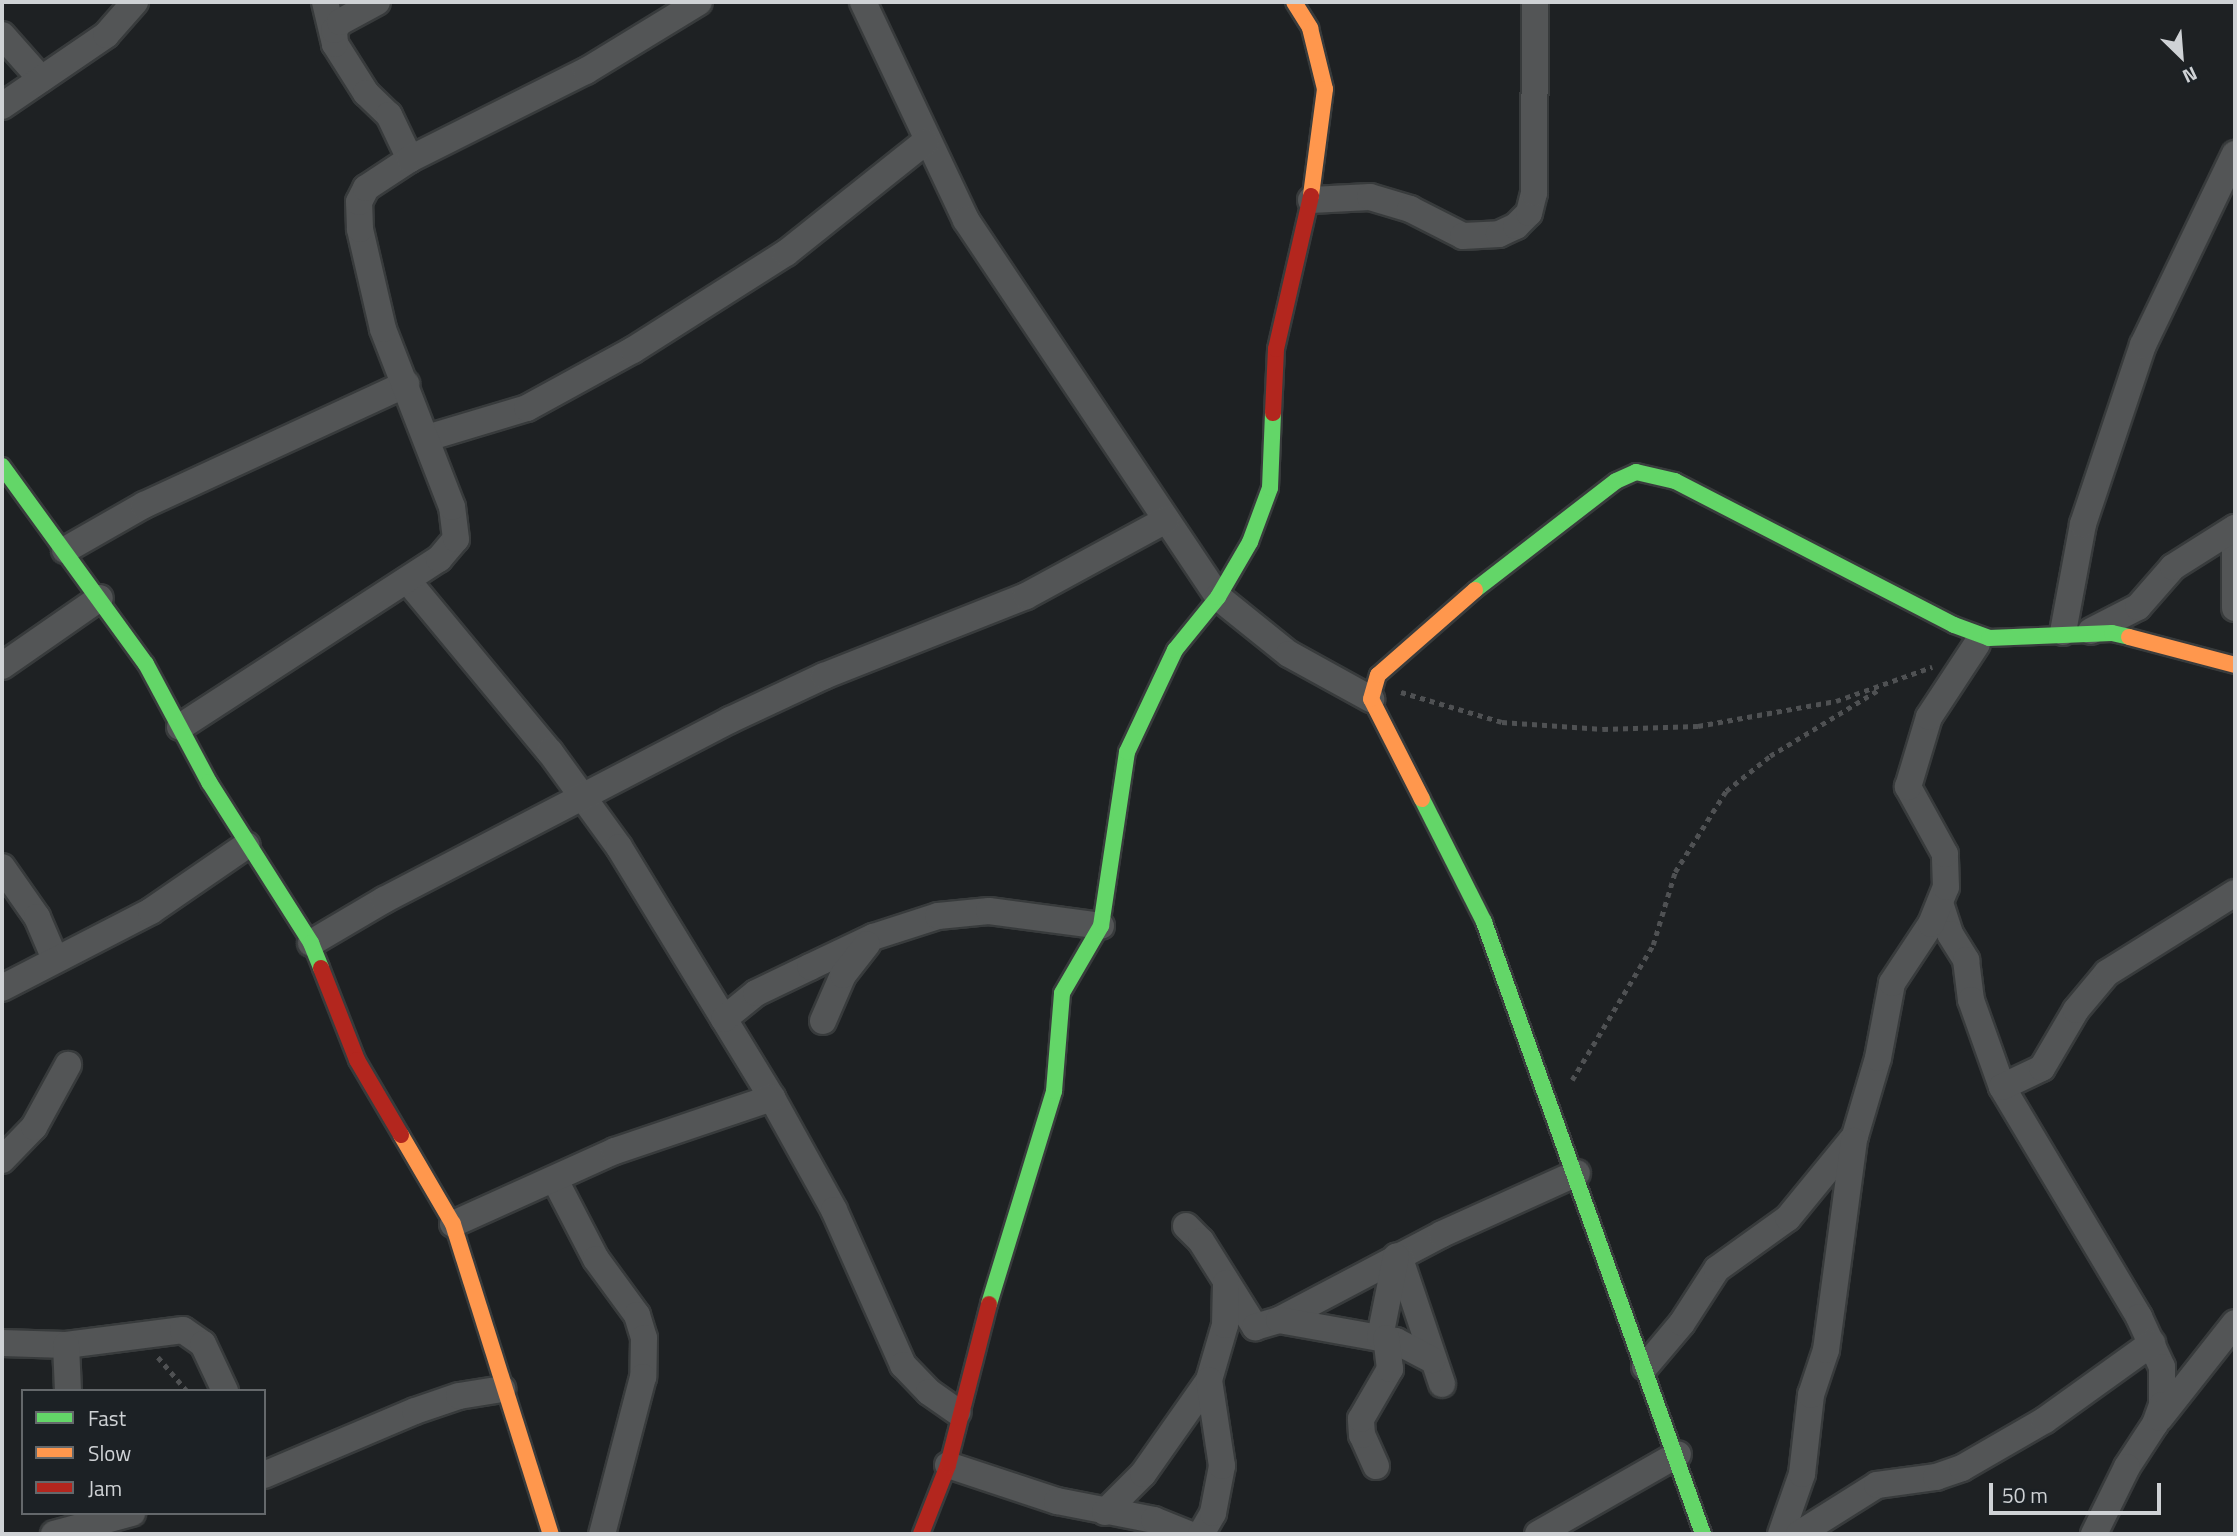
<!DOCTYPE html>
<html>
<head>
<meta charset="utf-8">
<style>
  body { margin:0 }
  #map { position:relative; width:2237px; height:1536px; overflow:hidden; background:#1e2123; font-family:"Titillium Web",sans-serif }
  div>[style] { position:absolute }
  .path>* { height:4.5px; margin-top:-2.25px; transform-origin:0; background:repeating-linear-gradient(90deg,#4f5153 0 5px,transparent 0 10px) }
  .roads { filter:drop-shadow(2px 0 #383b3c) drop-shadow(-2px 0 #383b3c) drop-shadow(0 2px #383b3c) drop-shadow(0 -2px #383b3c) }
  .street>* { height:26px; margin:-13px; padding:0 13px; transform-origin:13px; border-radius:13px; background:#535556 }
  .fast>* { height:16px; margin:-8px; padding:0 8px; transform-origin:8px; border-radius:8px; background:#63d668 }
  .slow>* { height:16px; margin:-8px; padding:0 8px; transform-origin:8px; border-radius:8px; background:#ff974d }
  .jam>* { height:16px; margin:-8px; padding:0 8px; transform-origin:8px; border-radius:8px; background:#b3261e }
  span { translate:-50% -50%; white-space:nowrap; text-align:center; line-height:1.15; -webkit-text-stroke:7px #1c2125; paint-order:stroke }
  .frame { position:absolute; inset:0; border:4px solid #cfd2d5; pointer-events:none }
  .legend { position:absolute; left:21px; top:1389px; width:245px; height:126px; box-sizing:border-box; background:#1c2125; border:2px solid #64686b; margin:0; padding:9px 12px; list-style:none; font-size:21px; color:#cfd2d5 }
  .legend li { display:flex; align-items:center; gap:14px; height:35px }
  .legend b { width:35px; border:2px solid #64686b }
  .north { position:absolute; left:2146px; top:21px; width:70px; height:70px; -webkit-text-stroke:5px #1c2125; paint-order:stroke; rotate:155deg; font-size:19px; font-weight:700; line-height:28px; text-align:center; color:#cfd2d5 }
  .north::after { content:''; display:block; margin:auto; width:24px; height:32px; background:#cfd2d5; clip-path:polygon(50% 0,100% 100%,50% 72%,0 100%) }
  .scale { position:absolute; left:1989px; top:1483px; width:172px; height:32px; box-sizing:border-box; border:4px solid #cfd2d5; border-top:0; padding-left:9px; font-size:21px; line-height:24px; white-space:nowrap; color:#cfd2d5; -webkit-text-stroke:5px #1c2125; paint-order:stroke }
</style>
</head>
<body>
<div id="map">
  <div class="path">
    <i style="left:1401px;top:692px;width:105px;rotate:16.5deg"></i>
    <i style="left:1502px;top:722px;width:101px;rotate:4deg"></i>
    <i style="left:1603px;top:729px;width:95px;rotate:-1.8deg"></i>
    <i style="left:1698px;top:726px;width:140px;rotate:-10.3deg"></i>
    <i style="left:1836px;top:701px;width:102px;rotate:-19.5deg"></i>
    <i style="left:1572px;top:1080px;width:157px;rotate:-59deg"></i>
    <i style="left:1653px;top:945px;width:76px;rotate:-73.2deg"></i>
    <i style="left:1675px;top:872px;width:96px;rotate:-57.8deg"></i>
    <i style="left:1726px;top:791px;width:56px;rotate:-38.5deg"></i>
    <i style="left:1770px;top:756px;width:127px;rotate:-31.4deg"></i>
    <i style="left:158px;top:1357px;width:45px;rotate:49.5deg"></i>
  </div>
  <div class="roads">
    <div class="street">
      <i style="left:325px;top:2px;width:43px;rotate:76.6deg"></i>
      <i style="left:335px;top:44px;width:58px;rotate:57.7deg"></i>
      <i style="left:366px;top:93px;width:32px;rotate:44deg"></i>
      <i style="left:389px;top:115px;width:49px;rotate:64.5deg"></i>
      <i style="left:863px;top:2px;width:241px;rotate:64.7deg"></i>
      <i style="left:966px;top:220px;width:453px;rotate:56.2deg"></i>
      <i style="left:1218px;top:597px;width:91px;rotate:38.8deg"></i>
      <i style="left:1289px;top:654px;width:94px;rotate:28.8deg"></i>
      <i style="left:2px;top:35px;width:59px;rotate:48.4deg"></i>
      <i style="left:335px;top:44px;width:14px;rotate:-94deg"></i>
      <i style="left:334px;top:30px;width:10px;rotate:-53deg"></i>
      <i style="left:340px;top:22px;width:42px;rotate:-28.4deg"></i>
      <i style="left:2px;top:106px;width:126px;rotate:-34.3deg"></i>
      <i style="left:106px;top:35px;width:44px;rotate:-48.7deg"></i>
      <i style="left:1311px;top:200px;width:59px;rotate:-2.9deg"></i>
      <i style="left:1370px;top:197px;width:42px;rotate:16.7deg"></i>
      <i style="left:1410px;top:209px;width:59px;rotate:27deg"></i>
      <i style="left:1463px;top:236px;width:36px;rotate:-3deg"></i>
      <i style="left:1499px;top:234px;width:19px;rotate:-25deg"></i>
      <i style="left:1516px;top:226px;width:18px;rotate:-45deg"></i>
      <i style="left:1529px;top:213px;width:21px;rotate:-76deg"></i>
      <i style="left:1534px;top:193px;width:191px;rotate:-89.7deg"></i>
      <i style="left:427px;top:438px;width:104px;rotate:-16.7deg"></i>
      <i style="left:527px;top:408px;width:121px;rotate:-28.7deg"></i>
      <i style="left:633px;top:350px;width:181px;rotate:-32.4deg"></i>
      <i style="left:786px;top:253px;width:178px;rotate:-38.6deg"></i>
      <i style="left:2235px;top:528px;width:80px;rotate:90deg"></i>
      <i style="left:65px;top:550px;width:91px;rotate:-29.7deg"></i>
      <i style="left:144px;top:505px;width:289px;rotate:-24.8deg"></i>
      <i style="left:407px;top:580px;width:224px;rotate:50.3deg"></i>
      <i style="left:550px;top:752px;width:117px;rotate:54deg"></i>
      <i style="left:619px;top:847px;width:294px;rotate:58.6deg"></i>
      <i style="left:772px;top:1098px;width:128px;rotate:61deg"></i>
      <i style="left:834px;top:1210px;width:170px;rotate:66deg"></i>
      <i style="left:903px;top:1365px;width:37px;rotate:46deg"></i>
      <i style="left:929px;top:1392px;width:35px;rotate:35deg"></i>
      <i style="left:2091px;top:631px;width:53px;rotate:-27.1deg"></i>
      <i style="left:2138px;top:607px;width:53px;rotate:-48.8deg"></i>
      <i style="left:2173px;top:567px;width:73px;rotate:-32.2deg"></i>
      <i style="left:2063px;top:632px;width:110px;rotate:-79.5deg"></i>
      <i style="left:2083px;top:524px;width:189px;rotate:-71.5deg"></i>
      <i style="left:2143px;top:345px;width:212px;rotate:-64.3deg"></i>
      <i style="left:2px;top:666px;width:119px;rotate:-34.8deg"></i>
      <i style="left:180px;top:727px;width:309px;rotate:-33deg"></i>
      <i style="left:439px;top:559px;width:26px;rotate:-50deg"></i>
      <i style="left:456px;top:539px;width:32px;rotate:-97deg"></i>
      <i style="left:452px;top:507px;width:191px;rotate:-111.2deg"></i>
      <i style="left:383px;top:329px;width:103px;rotate:-103deg"></i>
      <i style="left:360px;top:229px;width:27px;rotate:-92deg"></i>
      <i style="left:359px;top:202px;width:16px;rotate:-63deg"></i>
      <i style="left:366px;top:188px;width:53px;rotate:-33.4deg"></i>
      <i style="left:410px;top:159px;width:197px;rotate:-26.6deg"></i>
      <i style="left:586px;top:71px;width:132px;rotate:-31.4deg"></i>
      <i style="left:2px;top:867px;width:61px;rotate:55deg"></i>
      <i style="left:37px;top:917px;width:46px;rotate:66.8deg"></i>
      <i style="left:1941px;top:906px;width:29px;rotate:72deg"></i>
      <i style="left:1950px;top:934px;width:31px;rotate:58deg"></i>
      <i style="left:1966px;top:960px;width:40px;rotate:82.9deg"></i>
      <i style="left:1971px;top:1000px;width:92px;rotate:70.4deg"></i>
      <i style="left:2002px;top:1087px;width:268px;rotate:59.2deg"></i>
      <i style="left:2139px;top:1317px;width:55px;rotate:65.3deg"></i>
      <i style="left:2162px;top:1367px;width:38px;rotate:90deg"></i>
      <i style="left:2162px;top:1405px;width:20px;rotate:110deg"></i>
      <i style="left:2155px;top:1424px;width:51px;rotate:123.1deg"></i>
      <i style="left:2127px;top:1467px;width:75px;rotate:116.2deg"></i>
      <i style="left:311px;top:943px;width:85px;rotate:-30.5deg"></i>
      <i style="left:384px;top:900px;width:390px;rotate:-27.5deg"></i>
      <i style="left:730px;top:720px;width:104px;rotate:-25.1deg"></i>
      <i style="left:824px;top:676px;width:217px;rotate:-21.6deg"></i>
      <i style="left:1026px;top:596px;width:159px;rotate:-28.5deg"></i>
      <i style="left:2px;top:988px;width:168px;rotate:-27.3deg"></i>
      <i style="left:151px;top:911px;width:116px;rotate:-34.5deg"></i>
      <i style="left:724px;top:1019px;width:41px;rotate:-39.1deg"></i>
      <i style="left:756px;top:993px;width:60px;rotate:-25.7deg"></i>
      <i style="left:810px;top:967px;width:70px;rotate:-25.5deg"></i>
      <i style="left:873px;top:937px;width:68px;rotate:-17.9deg"></i>
      <i style="left:938px;top:916px;width:51px;rotate:-5.6deg"></i>
      <i style="left:989px;top:911px;width:113px;rotate:7.6deg"></i>
      <i style="left:823px;top:1021px;width:50px;rotate:-66.5deg"></i>
      <i style="left:843px;top:975px;width:39px;rotate:-52deg"></i>
      <i style="left:2002px;top:1087px;width:44px;rotate:-25.4deg"></i>
      <i style="left:2042px;top:1068px;width:67px;rotate:-59.6deg"></i>
      <i style="left:2076px;top:1010px;width:48px;rotate:-50deg"></i>
      <i style="left:2107px;top:973px;width:151px;rotate:-32deg"></i>
      <i style="left:2px;top:1160px;width:46px;rotate:-45.9deg"></i>
      <i style="left:34px;top:1127px;width:71px;rotate:-61.3deg"></i>
      <i style="left:555px;top:1180px;width:89px;rotate:62.6deg"></i>
      <i style="left:596px;top:1259px;width:69px;rotate:53.8deg"></i>
      <i style="left:637px;top:1315px;width:24px;rotate:73deg"></i>
      <i style="left:644px;top:1338px;width:39px;rotate:91deg"></i>
      <i style="left:643px;top:1377px;width:162px;rotate:104.6deg"></i>
      <i style="left:453px;top:1224px;width:178px;rotate:-24.3deg"></i>
      <i style="left:615px;top:1151px;width:166px;rotate:-18.7deg"></i>
      <i style="left:1186px;top:1226px;width:21px;rotate:45deg"></i>
      <i style="left:1201px;top:1241px;width:102px;rotate:57.9deg"></i>
      <i style="left:1255px;top:1327px;width:25px;rotate:-16deg"></i>
      <i style="left:1279px;top:1320px;width:184px;rotate:-27.8deg"></i>
      <i style="left:1442px;top:1234px;width:148px;rotate:-24.3deg"></i>
      <i style="left:1399px;top:1256px;width:135px;rotate:71.4deg"></i>
      <i style="left:1279px;top:1320px;width:119px;rotate:10.2deg"></i>
      <i style="left:1396px;top:1341px;width:41px;rotate:27.8deg"></i>
      <i style="left:1380px;top:1337px;width:82px;rotate:-78.7deg"></i>
      <i style="left:2px;top:1343px;width:64px;rotate:1.8deg"></i>
      <i style="left:66px;top:1345px;width:118px;rotate:-7.3deg"></i>
      <i style="left:183px;top:1330px;width:24px;rotate:35deg"></i>
      <i style="left:203px;top:1344px;width:52px;rotate:64.9deg"></i>
      <i style="left:66px;top:1345px;width:46px;rotate:87.5deg"></i>
      <i style="left:1645px;top:1367px;width:57px;rotate:-49.9deg"></i>
      <i style="left:1682px;top:1323px;width:64px;rotate:-57.1deg"></i>
      <i style="left:1717px;top:1269px;width:87px;rotate:-35.7deg"></i>
      <i style="left:1788px;top:1218px;width:106px;rotate:-50.7deg"></i>
      <i style="left:1855px;top:1136px;width:81px;rotate:-73.6deg"></i>
      <i style="left:1878px;top:1058px;width:76px;rotate:-79.4deg"></i>
      <i style="left:1892px;top:983px;width:71px;rotate:-56.5deg"></i>
      <i style="left:1931px;top:924px;width:40px;rotate:-68deg"></i>
      <i style="left:1946px;top:887px;width:33px;rotate:-92deg"></i>
      <i style="left:1945px;top:854px;width:77px;rotate:-118.9deg"></i>
      <i style="left:1908px;top:787px;width:73px;rotate:-73.3deg"></i>
      <i style="left:1929px;top:717px;width:87px;rotate:-56.7deg"></i>
      <i style="left:2160px;top:1418px;width:121px;rotate:-51.7deg"></i>
      <i style="left:948px;top:1465px;width:115px;rotate:18.3deg"></i>
      <i style="left:1057px;top:1501px;width:99px;rotate:11.1deg"></i>
      <i style="left:1154px;top:1520px;width:38px;rotate:22deg"></i>
      <i style="left:1376px;top:1466px;width:34px;rotate:-114deg"></i>
      <i style="left:1362px;top:1435px;width:16px;rotate:-94deg"></i>
      <i style="left:1361px;top:1419px;width:58px;rotate:-59.9deg"></i>
      <i style="left:1390px;top:1369px;width:31px;rotate:-97deg"></i>
      <i style="left:264px;top:1475px;width:164px;rotate:-23deg"></i>
      <i style="left:415px;top:1411px;width:46px;rotate:-18.8deg"></i>
      <i style="left:459px;top:1396px;width:44px;rotate:-9.2deg"></i>
      <i style="left:1105px;top:1512px;width:54px;rotate:-45deg"></i>
      <i style="left:1143px;top:1474px;width:115px;rotate:-54.9deg"></i>
      <i style="left:1209px;top:1380px;width:57px;rotate:-73.8deg"></i>
      <i style="left:1225px;top:1325px;width:42px;rotate:-88.6deg"></i>
      <i style="left:54px;top:1534px;width:81px;rotate:-15.1deg"></i>
      <i style="left:1201px;top:1534px;width:24px;rotate:-60deg"></i>
      <i style="left:1213px;top:1513px;width:48px;rotate:-79.2deg"></i>
      <i style="left:1222px;top:1466px;width:87px;rotate:-98.6deg"></i>
      <i style="left:1538px;top:1534px;width:161px;rotate:-29.7deg"></i>
      <i style="left:1781px;top:1534px;width:64px;rotate:-70.7deg"></i>
      <i style="left:1802px;top:1474px;width:80px;rotate:-83.5deg"></i>
      <i style="left:1811px;top:1395px;width:47px;rotate:-71.6deg"></i>
      <i style="left:1826px;top:1350px;width:211px;rotate:-82.4deg"></i>
      <i style="left:1799px;top:1534px;width:92px;rotate:-32.1deg"></i>
      <i style="left:1877px;top:1485px;width:60px;rotate:-7.7deg"></i>
      <i style="left:1936px;top:1477px;width:28px;rotate:-19deg"></i>
      <i style="left:1962px;top:1468px;width:96px;rotate:-30deg"></i>
      <i style="left:2045px;top:1420px;width:132px;rotate:-35.7deg"></i>
    </div>
    <div class="fast">
      <i style="left:2px;top:466px;width:245px;rotate:54deg"></i>
      <i style="left:146px;top:664px;width:134px;rotate:61.9deg"></i>
      <i style="left:209px;top:782px;width:191px;rotate:57.6deg"></i>
      <i style="left:311px;top:943px;width:27px;rotate:68deg"></i>
      <i style="left:1475px;top:590px;width:178px;rotate:-37.7deg"></i>
      <i style="left:1616px;top:481px;width:22px;rotate:-24deg"></i>
      <i style="left:1636px;top:472px;width:40px;rotate:13deg"></i>
      <i style="left:1675px;top:481px;width:314px;rotate:27.3deg"></i>
      <i style="left:1954px;top:625px;width:37px;rotate:20deg"></i>
      <i style="left:1989px;top:638px;width:123px;rotate:-2.3deg"></i>
      <i style="left:2112px;top:633px;width:17px;rotate:13deg"></i>
      <i style="left:1422px;top:799px;width:138px;rotate:63.2deg"></i>
      <i style="left:1484px;top:922px;width:650px;rotate:70.31deg"></i>
      <i style="left:989px;top:1304px;width:223px;rotate:-73deg"></i>
      <i style="left:1054px;top:1091px;width:98px;rotate:-85.3deg"></i>
      <i style="left:1062px;top:993px;width:78px;rotate:-59.8deg"></i>
      <i style="left:1101px;top:926px;width:176px;rotate:-81.5deg"></i>
      <i style="left:1127px;top:752px;width:113px;rotate:-64.8deg"></i>
      <i style="left:1175px;top:650px;width:68px;rotate:-50.9deg"></i>
      <i style="left:1218px;top:597px;width:64px;rotate:-59.8deg"></i>
      <i style="left:1250px;top:542px;width:58px;rotate:-69.7deg"></i>
      <i style="left:1270px;top:488px;width:75px;rotate:-87.7deg"></i>
    </div>
    <div class="slow">
      <i style="left:1294px;top:2px;width:31px;rotate:58deg"></i>
      <i style="left:1310px;top:28px;width:63px;rotate:76.2deg"></i>
      <i style="left:1325px;top:89px;width:108px;rotate:97.5deg"></i>
      <i style="left:2129px;top:637px;width:110px;rotate:14.8deg"></i>
      <i style="left:1422px;top:799px;width:112px;rotate:-117deg"></i>
      <i style="left:1371px;top:699px;width:25px;rotate:-74deg"></i>
      <i style="left:1378px;top:675px;width:129px;rotate:-41.2deg"></i>
      <i style="left:401px;top:1135px;width:103px;rotate:59.7deg"></i>
      <i style="left:453px;top:1224px;width:325px;rotate:72.5deg"></i>
    </div>
    <div class="jam">
      <i style="left:1273px;top:413px;width:64px;rotate:-87.3deg"></i>
      <i style="left:1276px;top:349px;width:157px;rotate:-77.1deg"></i>
      <i style="left:321px;top:968px;width:99px;rotate:68.6deg"></i>
      <i style="left:357px;top:1060px;width:87px;rotate:59.6deg"></i>
      <i style="left:921px;top:1534px;width:74px;rotate:-68.6deg"></i>
      <i style="left:948px;top:1465px;width:166px;rotate:-75.7deg"></i>
    </div>
  </div>
  <div class="frame"></div>
  <ul class="legend">
  <li><b style="height:9px;background:#63d668"></b>Fast</li>
  <li><b style="height:9px;background:#ff974d"></b>Slow</li>
  <li><b style="height:9px;background:#b3261e"></b>Jam</li>
  </ul>
  <div class="north">N</div>
  <div class="scale">50 m</div>
</div>
</body>
</html>
